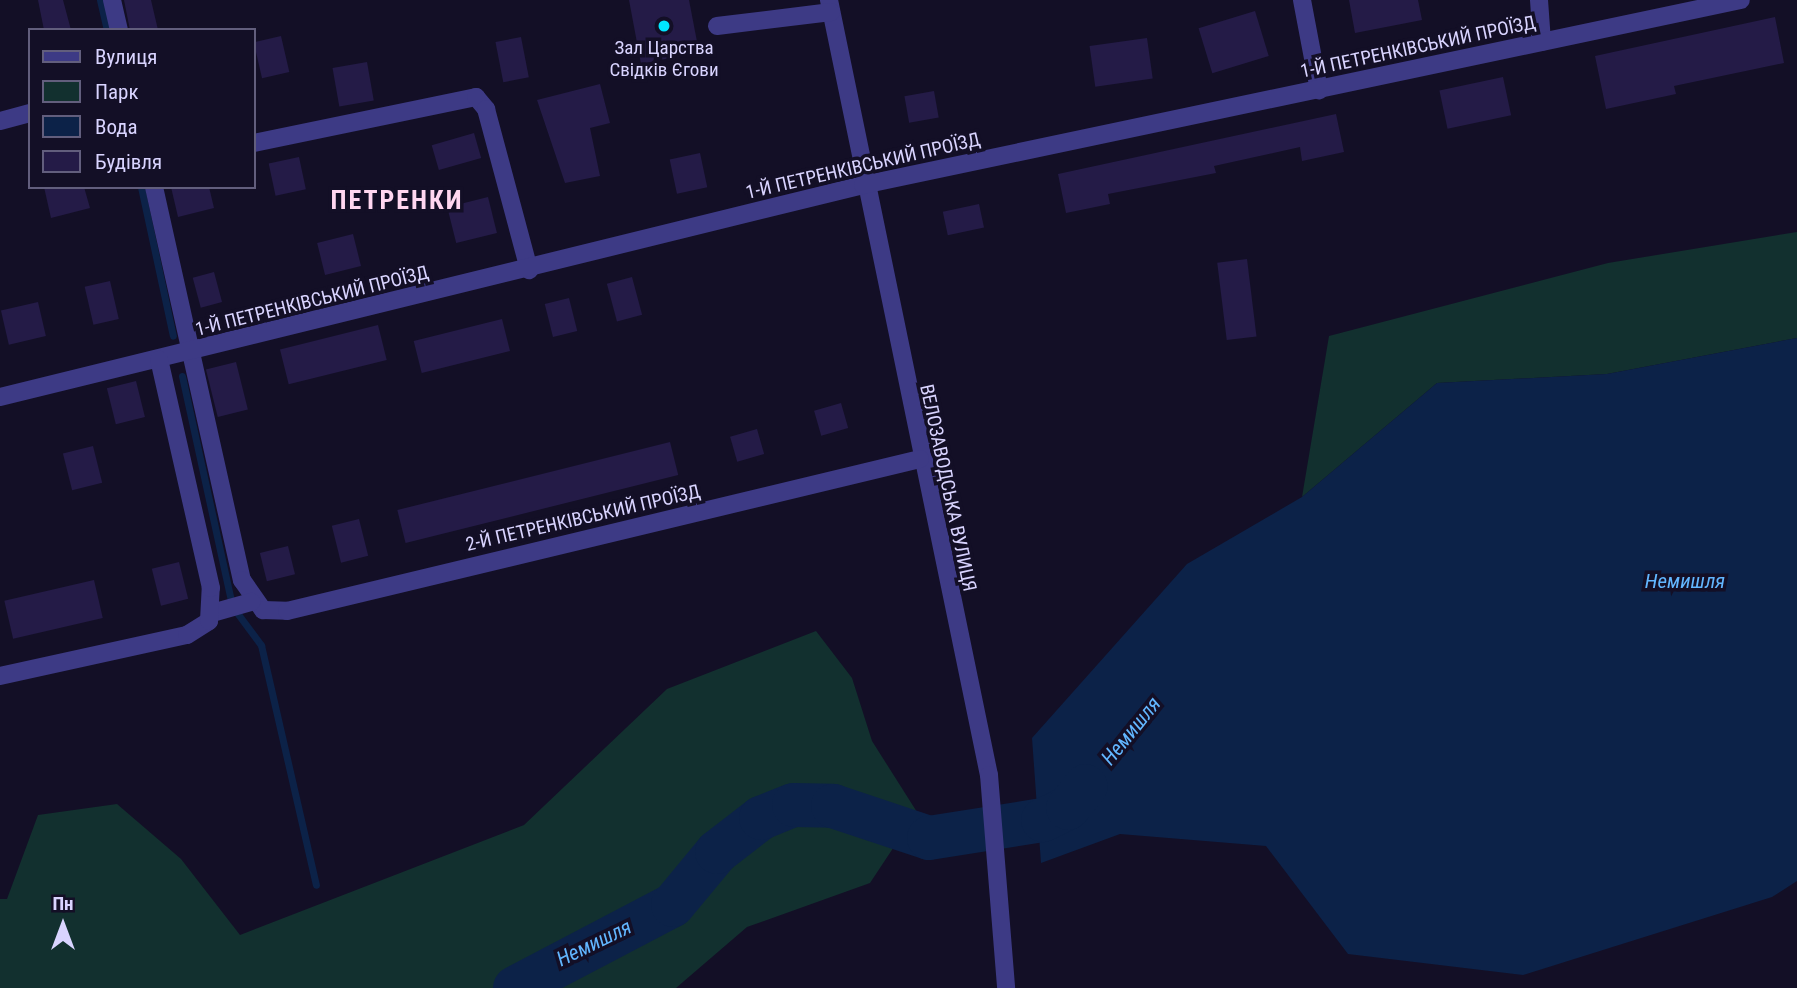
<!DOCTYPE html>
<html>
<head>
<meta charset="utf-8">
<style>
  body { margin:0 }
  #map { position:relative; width:1797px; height:988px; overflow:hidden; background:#130f26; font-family:"Roboto Condensed",sans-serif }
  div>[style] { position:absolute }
  .green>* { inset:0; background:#12302f }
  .water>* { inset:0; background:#0c2248 }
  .stream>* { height:7px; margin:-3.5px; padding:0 3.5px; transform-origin:3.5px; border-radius:3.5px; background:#0c2248 }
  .river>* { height:44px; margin:-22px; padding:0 22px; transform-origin:22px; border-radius:22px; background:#0c2248 }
  .building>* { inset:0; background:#241b47; transform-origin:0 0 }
  .minor>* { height:18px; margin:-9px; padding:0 9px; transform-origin:9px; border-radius:9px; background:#3d3a85 }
  .dots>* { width:19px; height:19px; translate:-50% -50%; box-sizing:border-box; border:4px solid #130f26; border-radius:50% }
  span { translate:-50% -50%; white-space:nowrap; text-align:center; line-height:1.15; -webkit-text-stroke:7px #130f26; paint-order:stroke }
  .street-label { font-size:19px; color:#d9d4ff }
  .poi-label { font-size:19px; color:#d9d4ff }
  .water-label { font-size:21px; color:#62b6ff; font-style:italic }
  .district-label { font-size:26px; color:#ffd6f0; font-weight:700; letter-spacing:2px }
  .legend { position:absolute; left:28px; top:28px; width:228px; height:161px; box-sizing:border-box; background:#130f26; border:2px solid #625e7d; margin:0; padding:9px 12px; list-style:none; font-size:21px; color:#d9d4ff }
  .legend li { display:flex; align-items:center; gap:14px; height:35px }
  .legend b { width:35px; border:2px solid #625e7d }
  .north { position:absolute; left:28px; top:890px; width:70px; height:70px; -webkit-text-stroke:5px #130f26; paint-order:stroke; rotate:0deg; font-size:19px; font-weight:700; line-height:28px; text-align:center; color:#d9d4ff }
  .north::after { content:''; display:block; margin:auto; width:24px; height:32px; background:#d9d4ff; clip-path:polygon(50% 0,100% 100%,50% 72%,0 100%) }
</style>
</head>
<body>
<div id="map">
  <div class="green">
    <i style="clip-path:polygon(1797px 232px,1797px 338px,1607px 374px,1437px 383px,1302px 497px,1329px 336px,1608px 263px)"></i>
    <i style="clip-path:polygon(816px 631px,852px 678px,872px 741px,917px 812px,870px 883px,747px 927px,676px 988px,0 988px,0 899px,7px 899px,38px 815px,117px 804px,181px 859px,240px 935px,524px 825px,667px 689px)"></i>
  </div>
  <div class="water">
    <i style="clip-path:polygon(1797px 338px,1797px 881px,1772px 897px,1523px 975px,1348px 954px,1266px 846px,1120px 834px,1041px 863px,1032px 738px,1187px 564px,1302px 497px,1437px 383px,1607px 374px)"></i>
  </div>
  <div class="stream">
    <i style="left:100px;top:0;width:31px;rotate:77deg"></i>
    <i style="left:141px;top:187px;width:152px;rotate:77.9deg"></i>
    <i style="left:182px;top:376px;width:235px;rotate:77.7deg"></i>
    <i style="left:232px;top:606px;width:49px;rotate:53.4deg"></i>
    <i style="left:261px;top:645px;width:246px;rotate:77.1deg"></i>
  </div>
  <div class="river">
    <i style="left:515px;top:988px;width:178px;rotate:-27.7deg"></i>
    <i style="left:673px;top:905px;width:69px;rotate:-50.3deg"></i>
    <i style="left:717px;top:852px;width:56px;rotate:-37.7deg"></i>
    <i style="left:761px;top:818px;width:35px;rotate:-22deg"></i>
    <i style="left:794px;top:805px;width:39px;rotate:1deg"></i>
    <i style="left:833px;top:806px;width:101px;rotate:18.4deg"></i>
    <i style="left:929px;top:838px;width:115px;rotate:-9deg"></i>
    <i style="left:1043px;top:820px;width:28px;rotate:-26deg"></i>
    <i style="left:1068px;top:808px;width:28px;rotate:-51deg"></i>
  </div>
  <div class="building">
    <i style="clip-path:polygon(38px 0,63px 0,71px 30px,44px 30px)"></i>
    <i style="clip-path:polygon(124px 0,151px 0,158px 30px,130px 30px)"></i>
    <i style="clip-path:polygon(629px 0,689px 0,699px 52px,641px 64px)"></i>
    <i style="clip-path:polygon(1349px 0,1418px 0,1422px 20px,1355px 33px)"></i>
    <i style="left:1255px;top:11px;width:47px;height:59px;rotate:73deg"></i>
    <i style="clip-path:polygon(1775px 17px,1784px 63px,1674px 86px,1676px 94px,1606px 109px,1595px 56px)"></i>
    <i style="left:281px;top:36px;width:37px;height:28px;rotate:77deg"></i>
    <i style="left:521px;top:37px;width:41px;height:26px;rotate:79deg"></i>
    <i style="left:1147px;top:38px;width:41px;height:58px;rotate:82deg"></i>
    <i style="left:367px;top:62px;width:39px;height:35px;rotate:80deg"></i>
    <i style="left:1503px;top:77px;width:39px;height:65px;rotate:78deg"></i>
    <i style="clip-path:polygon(600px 84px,610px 123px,590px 128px,600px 176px,565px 183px,537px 100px)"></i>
    <i style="left:934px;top:91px;width:27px;height:30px;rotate:80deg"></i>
    <i style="clip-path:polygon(1336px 114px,1344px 152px,1302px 161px,1300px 147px,1214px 166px,1216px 173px,1108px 194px,1110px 204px,1066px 213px,1058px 174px)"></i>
    <i style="left:474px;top:133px;width:26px;height:44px;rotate:74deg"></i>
    <i style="left:700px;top:153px;width:35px;height:31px;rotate:78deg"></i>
    <i style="left:299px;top:157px;width:33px;height:31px;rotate:78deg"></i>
    <i style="clip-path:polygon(44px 187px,84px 187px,90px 208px,51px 218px)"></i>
    <i style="clip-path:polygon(171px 187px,209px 187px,214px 208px,178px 217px)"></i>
    <i style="left:488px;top:197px;width:37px;height:42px;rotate:76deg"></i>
    <i style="left:979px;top:204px;width:24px;height:37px;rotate:78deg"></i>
    <i style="left:353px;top:234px;width:33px;height:37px;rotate:76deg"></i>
    <i style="left:1247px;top:259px;width:78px;height:30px;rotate:83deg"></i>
    <i style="left:214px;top:272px;width:31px;height:22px;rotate:75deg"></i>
    <i style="left:632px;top:277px;width:39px;height:26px;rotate:75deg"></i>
    <i style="left:110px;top:281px;width:39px;height:26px;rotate:77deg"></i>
    <i style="left:569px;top:298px;width:34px;height:25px;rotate:76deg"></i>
    <i style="left:38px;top:302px;width:35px;height:38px;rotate:77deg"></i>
    <i style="left:502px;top:319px;width:33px;height:91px;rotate:76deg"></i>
    <i style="left:378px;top:325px;width:36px;height:101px;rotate:76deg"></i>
    <i style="left:236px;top:362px;width:49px;height:31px;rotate:76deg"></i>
    <i style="left:136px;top:381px;width:37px;height:30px;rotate:76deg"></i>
    <i style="left:841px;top:403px;width:26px;height:28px;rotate:74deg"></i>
    <i style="left:757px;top:429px;width:26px;height:28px;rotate:74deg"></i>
    <i style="left:670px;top:442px;width:34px;height:281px;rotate:76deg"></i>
    <i style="left:93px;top:446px;width:38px;height:31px;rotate:76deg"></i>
    <i style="left:359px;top:519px;width:38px;height:28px;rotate:76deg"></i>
    <i style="left:288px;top:546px;width:29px;height:29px;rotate:76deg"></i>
    <i style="left:179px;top:562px;width:38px;height:28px;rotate:76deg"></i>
    <i style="left:94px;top:580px;width:39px;height:92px;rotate:77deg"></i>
  </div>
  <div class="minor">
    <i style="left:112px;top:0;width:31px;rotate:77deg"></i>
    <i style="left:829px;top:0;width:791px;rotate:78.34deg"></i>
    <i style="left:989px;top:775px;width:214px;rotate:85.4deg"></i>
    <i style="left:1302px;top:0;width:92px;rotate:79.3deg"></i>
    <i style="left:1539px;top:0;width:42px;rotate:85.9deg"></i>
    <i style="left:717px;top:26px;width:115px;rotate:-7deg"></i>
    <i style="left:0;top:121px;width:31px;rotate:-15deg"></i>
    <i style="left:254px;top:143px;width:227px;rotate:-11.7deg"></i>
    <i style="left:476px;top:97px;width:16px;rotate:50deg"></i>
    <i style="left:486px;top:109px;width:167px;rotate:75deg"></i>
    <i style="left:154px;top:187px;width:403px;rotate:77.4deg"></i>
    <i style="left:242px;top:580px;width:37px;rotate:55deg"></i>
    <i style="left:263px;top:610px;width:24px;rotate:2deg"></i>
    <i style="left:287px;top:611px;width:651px;rotate:-13.5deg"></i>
    <i style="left:0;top:397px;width:889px;rotate:-13.8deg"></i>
    <i style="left:863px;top:185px;width:897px;rotate:-11.9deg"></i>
    <i style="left:212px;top:613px;width:41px;rotate:-15.8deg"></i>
    <i style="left:0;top:676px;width:191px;rotate:-12.4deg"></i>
    <i style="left:187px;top:635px;width:26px;rotate:-32deg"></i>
    <i style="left:209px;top:621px;width:33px;rotate:-87deg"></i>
    <i style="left:211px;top:588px;width:234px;rotate:-102.8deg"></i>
  </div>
  <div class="dots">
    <i style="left:664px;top:26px;background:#00e5ff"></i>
  </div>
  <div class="street-label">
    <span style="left:1418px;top:47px;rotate:-12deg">1-Й ПЕТРЕНКІВСЬКИЙ ПРОЇЗД</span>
    <span style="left:863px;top:166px;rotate:-13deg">1-Й ПЕТРЕНКІВСЬКИЙ ПРОЇЗД</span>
    <span style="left:312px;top:301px;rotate:-14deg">1-Й ПЕТРЕНКІВСЬКИЙ ПРОЇЗД</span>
    <span style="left:948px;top:488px;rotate:78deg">ВЕЛОЗАВОДСЬКА ВУЛИЦЯ</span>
    <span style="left:583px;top:518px;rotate:-13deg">2-Й ПЕТРЕНКІВСЬКИЙ ПРОЇЗД</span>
  </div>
  <div class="poi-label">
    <span style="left:664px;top:59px">Зал Царства<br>Свідків Єгови</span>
  </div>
  <div class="water-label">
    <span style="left:1685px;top:581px">Немишля</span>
    <span style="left:1131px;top:731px;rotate:-51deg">Немишля</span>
    <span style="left:594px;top:943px;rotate:-26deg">Немишля</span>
  </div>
  <div class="district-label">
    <span style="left:397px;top:201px">ПЕТРЕНКИ</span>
  </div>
  <ul class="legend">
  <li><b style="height:9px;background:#3d3a85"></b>Вулиця</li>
  <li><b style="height:19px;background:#12302f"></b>Парк</li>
  <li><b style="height:19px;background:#0c2248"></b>Вода</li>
  <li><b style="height:19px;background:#241b47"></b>Будівля</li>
  </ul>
  <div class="north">Пн</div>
</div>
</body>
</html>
